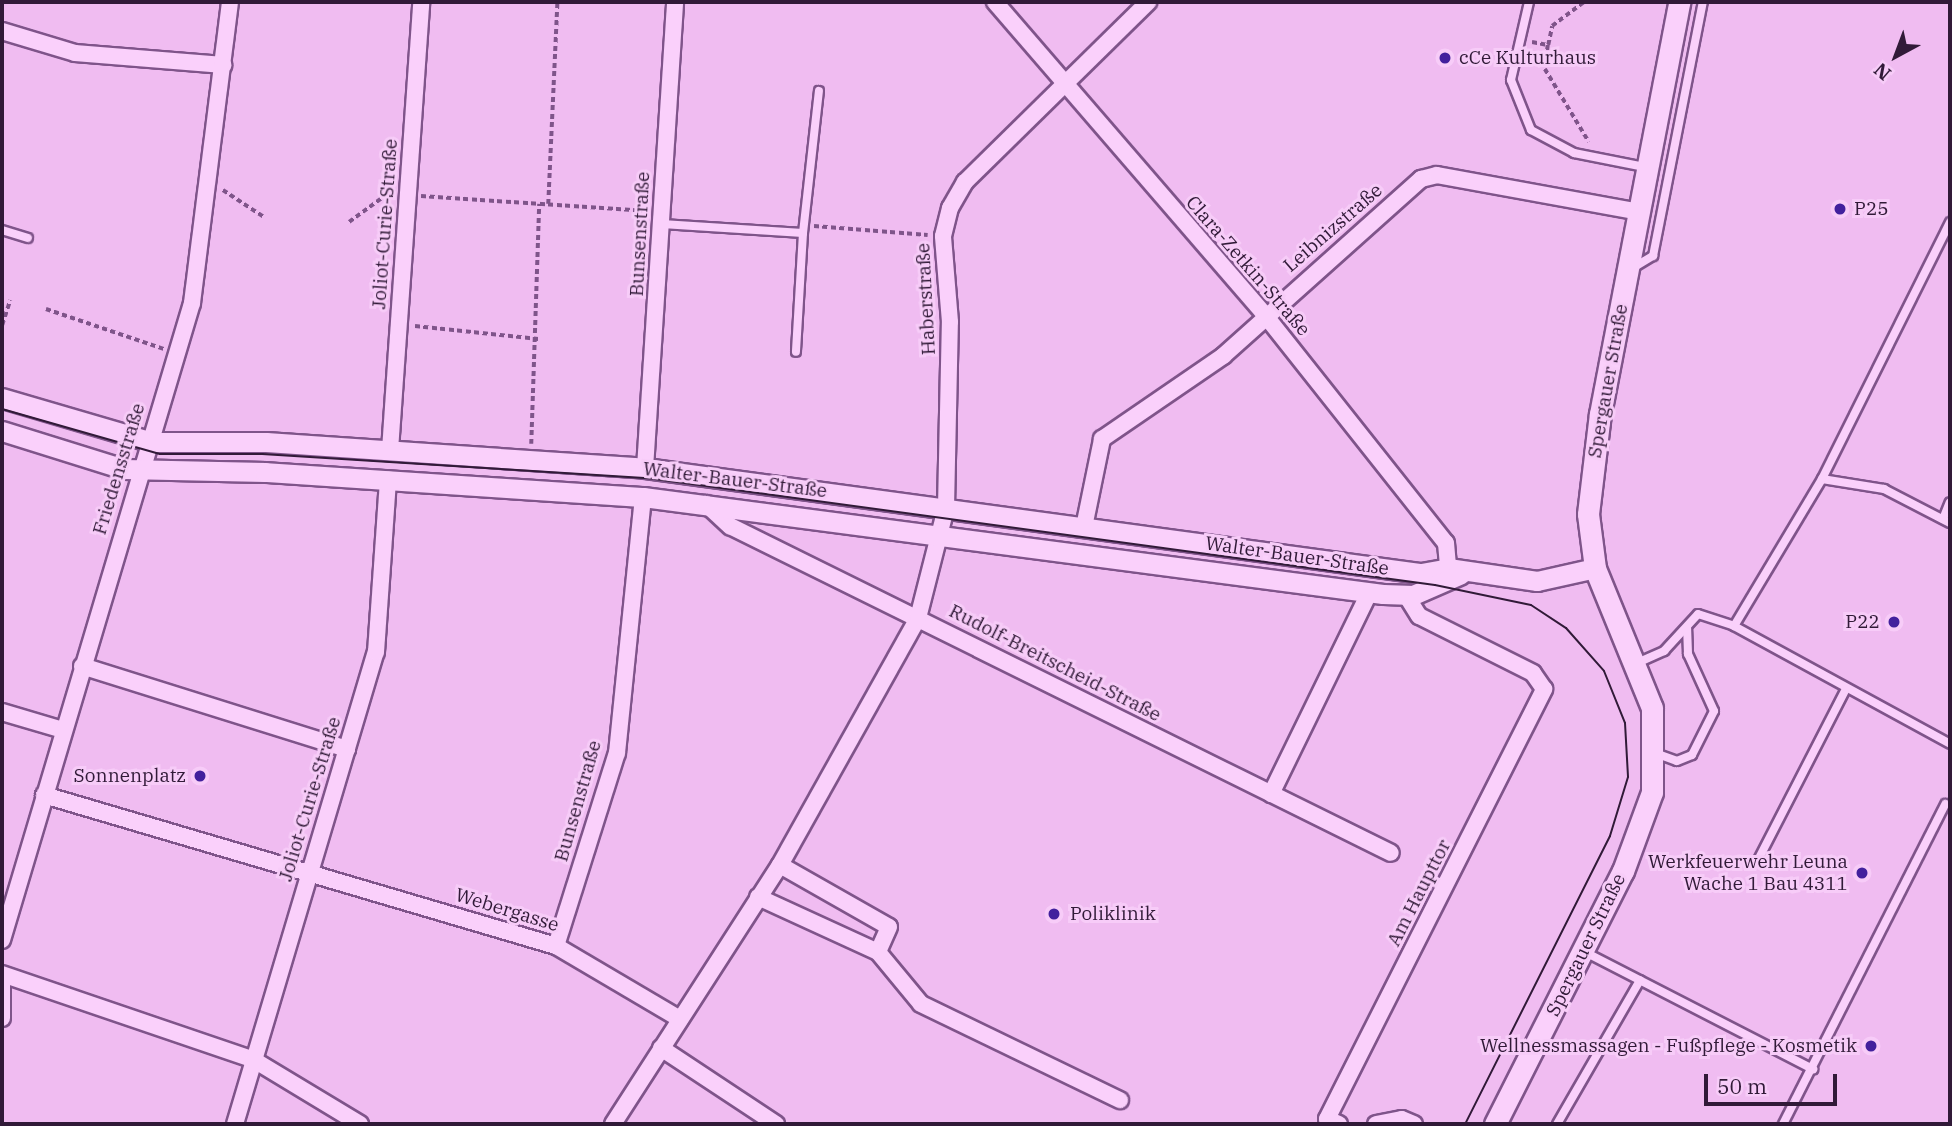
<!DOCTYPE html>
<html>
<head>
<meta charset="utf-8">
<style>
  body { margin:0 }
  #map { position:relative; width:1952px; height:1126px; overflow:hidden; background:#f0bcf1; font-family:"IBM Plex Serif",serif }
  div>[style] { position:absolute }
  .path>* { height:3.5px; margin-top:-1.75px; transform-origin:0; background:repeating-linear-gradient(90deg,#7f548a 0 5px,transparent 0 8.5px) }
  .roads { filter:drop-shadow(2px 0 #7f548a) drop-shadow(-2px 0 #7f548a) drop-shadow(0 2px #7f548a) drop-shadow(0 -2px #7f548a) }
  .service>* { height:8px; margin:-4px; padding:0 4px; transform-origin:4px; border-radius:4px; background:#fad0fb }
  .minor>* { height:16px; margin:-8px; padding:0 8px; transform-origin:8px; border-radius:8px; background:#fad0fb }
  .tertiary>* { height:19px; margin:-9.5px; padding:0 9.5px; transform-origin:9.5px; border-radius:9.5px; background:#fad0fb }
  .secondary>* { height:21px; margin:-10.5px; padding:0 10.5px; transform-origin:10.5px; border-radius:10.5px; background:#fad0fb }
  .tram>* { height:2px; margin:-1px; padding:0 1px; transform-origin:1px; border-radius:1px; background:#311a38 }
  .dots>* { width:19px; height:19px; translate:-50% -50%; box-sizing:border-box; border:4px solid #f7ccf8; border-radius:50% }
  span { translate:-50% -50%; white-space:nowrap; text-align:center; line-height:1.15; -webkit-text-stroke:6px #f7ccf8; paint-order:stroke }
  .poi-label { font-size:19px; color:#311a38 }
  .left { translate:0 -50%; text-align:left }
  .right { translate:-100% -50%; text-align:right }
  .street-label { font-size:19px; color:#311a38 }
  .frame { position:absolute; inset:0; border:4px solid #311a38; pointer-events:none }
  .north { position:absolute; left:1861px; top:21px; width:70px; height:70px; -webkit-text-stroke:5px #f7ccf8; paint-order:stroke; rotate:221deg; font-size:19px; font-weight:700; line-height:28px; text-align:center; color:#311a38 }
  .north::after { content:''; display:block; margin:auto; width:24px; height:32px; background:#311a38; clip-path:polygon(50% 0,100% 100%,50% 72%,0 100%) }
  .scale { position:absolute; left:1704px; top:1074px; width:133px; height:32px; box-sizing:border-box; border:4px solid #311a38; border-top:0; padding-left:9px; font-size:21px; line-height:24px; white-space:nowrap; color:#311a38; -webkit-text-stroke:5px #f7ccf8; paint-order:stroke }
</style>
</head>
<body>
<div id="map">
  <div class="path">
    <i style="left:1532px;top:42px;width:16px;rotate:11deg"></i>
    <i style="left:1548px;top:45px;width:19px;rotate:-78deg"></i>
    <i style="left:1552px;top:26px;width:40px;rotate:-37deg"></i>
    <i style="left:1548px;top:45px;width:24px;rotate:97deg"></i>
    <i style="left:1545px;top:69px;width:85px;rotate:58.9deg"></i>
    <i style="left:223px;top:190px;width:49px;rotate:33.4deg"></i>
    <i style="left:421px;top:196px;width:227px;rotate:3.8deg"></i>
    <i style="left:548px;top:204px;width:202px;rotate:-87.4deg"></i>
    <i style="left:349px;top:222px;width:56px;rotate:-36.3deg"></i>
    <i style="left:814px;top:226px;width:114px;rotate:4.5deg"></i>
    <i style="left:46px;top:309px;width:125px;rotate:18.7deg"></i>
    <i style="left:2px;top:325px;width:26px;rotate:-72deg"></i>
    <i style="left:415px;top:326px;width:124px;rotate:6deg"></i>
    <i style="left:531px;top:444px;width:240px;rotate:-88.1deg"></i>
  </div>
  <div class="roads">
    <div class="service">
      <i style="left:1529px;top:2px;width:80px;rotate:103deg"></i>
      <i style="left:1511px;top:80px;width:54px;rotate:68.2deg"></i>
      <i style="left:1531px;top:130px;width:49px;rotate:28.1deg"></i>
      <i style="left:1574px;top:153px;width:72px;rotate:11.2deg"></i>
      <i style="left:662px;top:224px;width:141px;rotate:3.7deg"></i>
      <i style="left:803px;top:233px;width:119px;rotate:93.4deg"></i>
      <i style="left:2px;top:230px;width:27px;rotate:17deg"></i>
      <i style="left:803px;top:233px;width:143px;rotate:-83.6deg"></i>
      <i style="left:1631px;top:269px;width:26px;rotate:-31deg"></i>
      <i style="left:1653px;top:256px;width:259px;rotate:-78.9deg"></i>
      <i style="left:1822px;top:479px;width:63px;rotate:9.2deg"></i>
      <i style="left:1884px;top:489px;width:74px;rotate:27.3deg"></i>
      <i style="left:1943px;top:519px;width:18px;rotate:-68deg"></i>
      <i style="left:1734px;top:626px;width:246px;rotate:28.6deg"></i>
      <i style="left:1637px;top:663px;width:30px;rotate:-24deg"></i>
      <i style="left:1664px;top:651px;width:50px;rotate:-47.4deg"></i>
      <i style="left:1698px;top:614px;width:38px;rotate:18deg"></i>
      <i style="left:1734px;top:626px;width:171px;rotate:-59.1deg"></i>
      <i style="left:1822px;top:479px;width:287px;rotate:-63.5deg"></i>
      <i style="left:1655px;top:753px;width:23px;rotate:20deg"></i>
      <i style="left:1677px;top:761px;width:16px;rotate:-22deg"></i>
      <i style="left:1692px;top:755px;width:49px;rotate:-63.4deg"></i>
      <i style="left:1714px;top:711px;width:63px;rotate:-114.5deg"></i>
      <i style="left:1688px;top:654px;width:26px;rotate:-92deg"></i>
      <i style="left:1758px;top:860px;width:192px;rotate:-62.8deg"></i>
      <i style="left:1583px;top:951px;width:259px;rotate:27.2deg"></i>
      <i style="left:1557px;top:1124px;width:166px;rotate:-60deg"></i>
      <i style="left:1783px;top:1124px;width:359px;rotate:-63.1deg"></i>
    </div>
    <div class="minor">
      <i style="left:995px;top:2px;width:413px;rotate:49.2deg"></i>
      <i style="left:1265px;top:315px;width:291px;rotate:51.6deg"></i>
      <i style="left:1446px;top:543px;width:25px;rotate:85deg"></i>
      <i style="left:2px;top:31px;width:76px;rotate:16.8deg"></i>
      <i style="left:75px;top:53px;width:149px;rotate:4.6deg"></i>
      <i style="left:390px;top:450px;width:449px;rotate:-86deg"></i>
      <i style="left:645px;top:468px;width:467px;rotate:-86.3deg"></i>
      <i style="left:706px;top:504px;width:33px;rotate:43deg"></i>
      <i style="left:730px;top:526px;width:737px;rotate:26.32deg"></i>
      <i style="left:1084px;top:527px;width:90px;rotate:-78.4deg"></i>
      <i style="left:1102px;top:439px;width:147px;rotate:-34.4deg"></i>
      <i style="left:1223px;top:356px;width:266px;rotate:-41.8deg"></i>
      <i style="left:1421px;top:179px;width:16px;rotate:-14deg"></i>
      <i style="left:1437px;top:175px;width:206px;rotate:10.3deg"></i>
      <i style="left:82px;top:666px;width:278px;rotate:17.4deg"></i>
      <i style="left:2px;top:712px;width:64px;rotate:16.4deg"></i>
      <i style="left:1271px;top:794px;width:224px;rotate:-64deg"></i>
      <i style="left:44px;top:795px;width:534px;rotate:16.43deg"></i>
      <i style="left:556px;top:946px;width:144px;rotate:30.5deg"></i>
      <i style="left:780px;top:865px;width:125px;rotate:29.6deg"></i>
      <i style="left:889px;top:927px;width:27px;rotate:114deg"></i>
      <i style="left:878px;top:952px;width:67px;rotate:50.4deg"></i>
      <i style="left:921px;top:1004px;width:221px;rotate:25.8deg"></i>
      <i style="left:758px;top:897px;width:132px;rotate:24.6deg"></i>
      <i style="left:2px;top:940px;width:665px;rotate:-73.39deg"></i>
      <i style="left:192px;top:303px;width:303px;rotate:-82.8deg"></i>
      <i style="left:556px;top:946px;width:202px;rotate:-72.5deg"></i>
      <i style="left:617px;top:753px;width:257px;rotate:-84.2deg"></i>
      <i style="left:2px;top:974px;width:266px;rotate:18.8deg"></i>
      <i style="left:254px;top:1060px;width:124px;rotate:31.1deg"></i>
      <i style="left:2px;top:983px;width:35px;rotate:90deg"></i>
      <i style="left:661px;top:1048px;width:138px;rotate:33.5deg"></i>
      <i style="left:235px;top:1124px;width:493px;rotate:-73.4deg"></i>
      <i style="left:376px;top:652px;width:173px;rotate:-86deg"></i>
      <i style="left:613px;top:1124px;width:308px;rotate:-57.2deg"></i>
      <i style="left:780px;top:865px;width:283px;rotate:-60.8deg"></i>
      <i style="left:918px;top:618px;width:114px;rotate:-75.7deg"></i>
      <i style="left:946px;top:508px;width:186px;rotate:-88.8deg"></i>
      <i style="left:950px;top:322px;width:86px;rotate:-94.7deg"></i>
      <i style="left:943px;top:236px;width:29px;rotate:-76deg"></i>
      <i style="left:950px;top:208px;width:30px;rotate:-60deg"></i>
      <i style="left:965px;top:182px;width:257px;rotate:-44.5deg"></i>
      <i style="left:1339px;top:1124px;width:13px;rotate:-157deg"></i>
      <i style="left:1327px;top:1119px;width:482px;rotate:-63.2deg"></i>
      <i style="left:1544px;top:689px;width:19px;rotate:-125deg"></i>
      <i style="left:1533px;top:673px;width:127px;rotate:-153.4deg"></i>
      <i style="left:1419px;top:616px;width:25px;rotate:-122deg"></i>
      <i style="left:1376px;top:1124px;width:26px;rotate:-11deg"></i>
      <i style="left:1402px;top:1119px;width:13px;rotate:23deg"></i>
    </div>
    <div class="tertiary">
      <i style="left:2px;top:398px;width:156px;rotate:16.3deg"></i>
      <i style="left:152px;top:442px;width:114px"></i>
      <i style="left:266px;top:442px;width:380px;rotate:3.9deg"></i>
      <i style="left:645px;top:468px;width:783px;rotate:7.71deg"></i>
      <i style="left:1421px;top:573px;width:27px;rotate:-10deg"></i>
      <i style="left:1448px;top:568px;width:90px;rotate:8.3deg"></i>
      <i style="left:1537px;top:581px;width:59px;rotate:-12.6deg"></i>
      <i style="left:2px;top:431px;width:128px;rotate:17.3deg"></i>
      <i style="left:124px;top:469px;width:141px;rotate:1.2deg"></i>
      <i style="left:265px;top:472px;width:379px;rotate:3.8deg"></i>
      <i style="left:643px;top:497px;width:746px;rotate:7.47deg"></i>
      <i style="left:1383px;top:594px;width:30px;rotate:2deg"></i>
      <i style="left:1413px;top:595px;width:52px;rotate:-23.6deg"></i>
    </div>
    <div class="secondary">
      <i style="left:1495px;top:1124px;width:284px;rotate:-63.2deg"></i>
      <i style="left:1623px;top:871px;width:84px;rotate:-69.8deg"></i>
      <i style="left:1652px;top:792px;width:84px;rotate:-90deg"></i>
      <i style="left:1652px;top:708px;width:151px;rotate:-112.2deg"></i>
      <i style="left:1595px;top:568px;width:54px;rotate:-97.4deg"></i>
      <i style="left:1588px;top:514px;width:101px;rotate:-83.2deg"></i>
      <i style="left:1600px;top:414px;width:420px;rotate:-79.1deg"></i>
    </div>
  </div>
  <div class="tram">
    <i style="left:2px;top:409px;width:164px;rotate:15.9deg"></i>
    <i style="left:160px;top:454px;width:103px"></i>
    <i style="left:263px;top:454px;width:393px;rotate:3.6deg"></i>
    <i style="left:655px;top:479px;width:787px;rotate:7.74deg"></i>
    <i style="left:1435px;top:585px;width:98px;rotate:11.8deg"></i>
    <i style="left:1531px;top:605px;width:42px;rotate:33.3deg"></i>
    <i style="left:1566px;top:628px;width:57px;rotate:48.5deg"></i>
    <i style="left:1604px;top:671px;width:56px;rotate:68deg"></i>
    <i style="left:1625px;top:723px;width:54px;rotate:86.8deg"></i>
    <i style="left:1628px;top:777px;width:62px;rotate:107deg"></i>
    <i style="left:1610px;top:836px;width:322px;rotate:116.7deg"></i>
  </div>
  <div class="dots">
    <i style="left:1445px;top:58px;background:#42209d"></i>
    <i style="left:1840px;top:209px;background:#42209d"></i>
    <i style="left:1894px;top:622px;background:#42209d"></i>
    <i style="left:200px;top:776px;background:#42209d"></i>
    <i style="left:1862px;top:873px;background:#42209d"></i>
    <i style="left:1054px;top:914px;background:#42209d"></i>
    <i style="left:1871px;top:1046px;background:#42209d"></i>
  </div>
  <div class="poi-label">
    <span class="left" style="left:1459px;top:58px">cCe Kulturhaus</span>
    <span class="left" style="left:1854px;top:209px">P25</span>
    <span class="right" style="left:1880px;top:622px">P22</span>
    <span class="right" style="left:186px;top:776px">Sonnenplatz</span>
    <span class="right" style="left:1848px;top:873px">Werkfeuerwehr Leuna<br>Wache 1 Bau 4311</span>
    <span class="left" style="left:1070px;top:914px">Poliklinik</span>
    <span class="right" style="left:1857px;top:1046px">Wellnessmassagen - Fußpflege - Kosmetik</span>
  </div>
  <div class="street-label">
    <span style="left:385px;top:224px;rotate:-86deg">Joliot-Curie-Straße</span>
    <span style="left:1333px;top:228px;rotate:-41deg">Leibnizstraße</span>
    <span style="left:640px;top:234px;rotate:-87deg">Bunsenstraße</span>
    <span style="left:1248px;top:266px;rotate:49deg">Clara-Zetkin-Straße</span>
    <span style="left:926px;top:299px;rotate:-93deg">Haberstraße</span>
    <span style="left:1608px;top:381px;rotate:-80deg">Spergauer Straße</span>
    <span style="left:119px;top:469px;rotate:-73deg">Friedensstraße</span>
    <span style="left:735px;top:480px;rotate:7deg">Walter-Bauer-Straße</span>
    <span style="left:1297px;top:556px;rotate:8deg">Walter-Bauer-Straße</span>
    <span style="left:1055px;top:663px;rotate:27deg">Rudolf-Breitscheid-Straße</span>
    <span style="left:310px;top:799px;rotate:-73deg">Joliot-Curie-Straße</span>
    <span style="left:578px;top:801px;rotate:-74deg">Bunsenstraße</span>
    <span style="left:1419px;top:893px;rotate:-63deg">Am Haupttor</span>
    <span style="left:507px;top:910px;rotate:17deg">Webergasse</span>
    <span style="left:1586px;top:945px;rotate:-64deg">Spergauer Straße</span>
  </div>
  <div class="frame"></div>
  <div class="north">N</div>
  <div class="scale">50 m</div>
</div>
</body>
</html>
